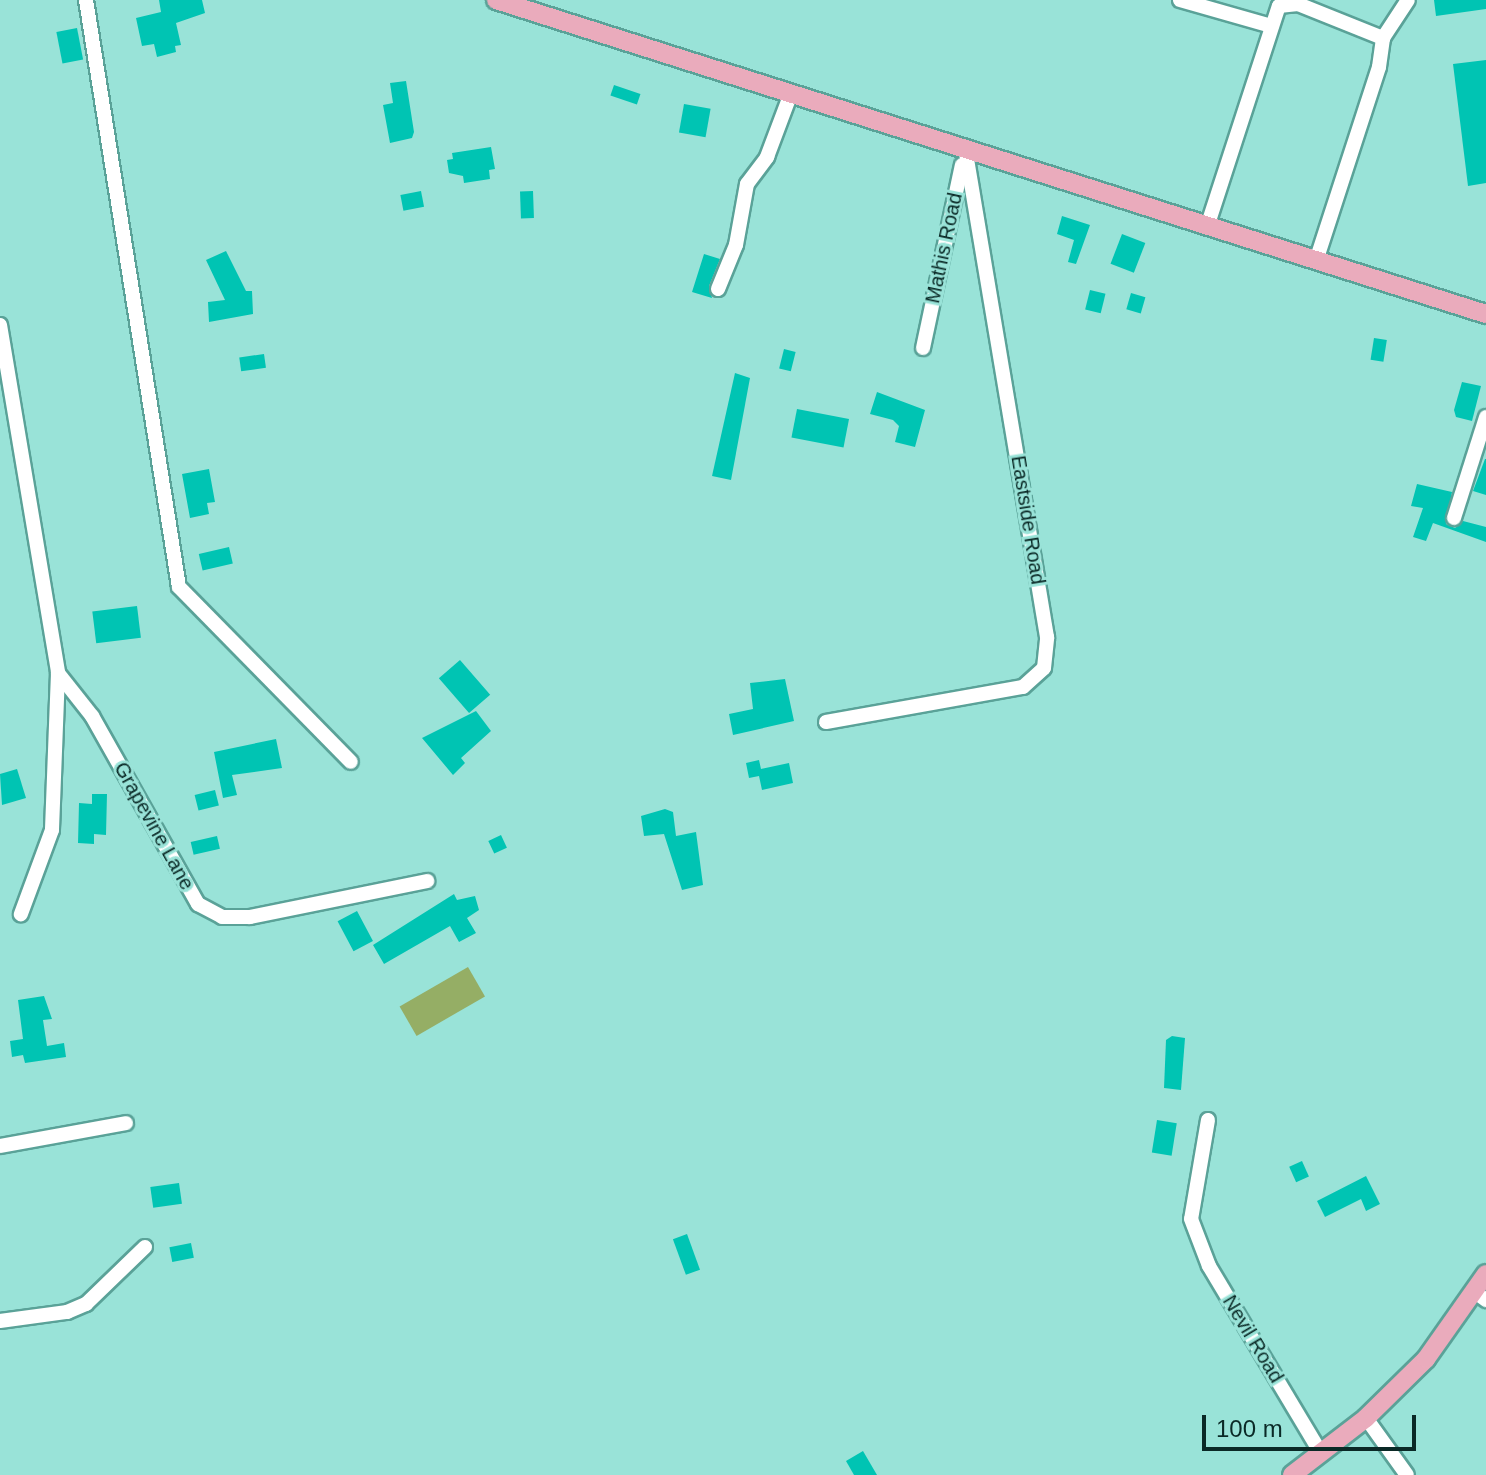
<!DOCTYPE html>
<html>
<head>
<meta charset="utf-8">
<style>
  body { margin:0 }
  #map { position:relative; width:1486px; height:1475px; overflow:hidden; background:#99e3d8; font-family:Arial,sans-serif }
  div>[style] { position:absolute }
  .green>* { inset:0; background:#95ae65; transform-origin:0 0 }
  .building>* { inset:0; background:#00c4b3; transform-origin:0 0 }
  .roads { filter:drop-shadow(2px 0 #5aa298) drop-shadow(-2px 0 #5aa298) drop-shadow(0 2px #5aa298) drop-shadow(0 -2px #5aa298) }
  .minor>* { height:14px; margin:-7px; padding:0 7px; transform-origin:7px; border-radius:7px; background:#fff }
  .major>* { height:18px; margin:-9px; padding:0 9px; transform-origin:9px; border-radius:9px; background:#eaabbc }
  span { translate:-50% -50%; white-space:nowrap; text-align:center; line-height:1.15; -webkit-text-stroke:6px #99e3d8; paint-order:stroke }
  .street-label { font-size:20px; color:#0a2926 }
  .scale { position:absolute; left:1202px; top:1415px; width:214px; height:36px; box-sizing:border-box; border:4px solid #0a2926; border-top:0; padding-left:10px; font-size:24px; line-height:28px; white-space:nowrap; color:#0a2926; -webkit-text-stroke:6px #99e3d8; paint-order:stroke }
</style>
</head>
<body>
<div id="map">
  <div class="green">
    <i style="left:468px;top:967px;width:34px;height:79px;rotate:60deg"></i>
  </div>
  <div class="building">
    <i style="clip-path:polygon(159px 0,202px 0,205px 13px,176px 23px,181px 45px,175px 46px,176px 52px,157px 57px,154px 44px,142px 46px,136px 18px,161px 12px)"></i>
    <i style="clip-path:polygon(1434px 0,1486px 0,1486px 9px,1436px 16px)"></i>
    <i style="left:77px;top:28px;width:32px;height:21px;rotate:79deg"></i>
    <i style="clip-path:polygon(1486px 60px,1486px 183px,1468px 186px,1453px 64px)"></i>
    <i style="clip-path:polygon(406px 81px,414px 132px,412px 138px,390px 143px,383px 105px,393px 103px,390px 83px)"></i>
    <i style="left:614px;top:85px;width:28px;height:11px;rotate:19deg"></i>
    <i style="left:684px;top:104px;width:27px;height:29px;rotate:10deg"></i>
    <i style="clip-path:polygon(491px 147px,495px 169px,489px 170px,490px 179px,464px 183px,463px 176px,449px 173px,447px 160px,453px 159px,452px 153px)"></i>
    <i style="left:421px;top:191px;width:16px;height:21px;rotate:79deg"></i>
    <i style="left:533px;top:191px;width:27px;height:13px;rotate:88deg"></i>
    <i style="clip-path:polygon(1062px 216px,1090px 225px,1076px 264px,1068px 262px,1074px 240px,1057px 234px)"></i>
    <i style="left:1122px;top:234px;width:25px;height:32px;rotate:21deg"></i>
    <i style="clip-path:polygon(226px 251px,246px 291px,252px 291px,253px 314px,209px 322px,208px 302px,225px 300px,206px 260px)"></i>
    <i style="clip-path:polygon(704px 254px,720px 259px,709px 286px,712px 298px,692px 292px)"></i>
    <i style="left:1090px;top:290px;width:16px;height:20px;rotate:14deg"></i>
    <i style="left:1131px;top:293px;width:15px;height:17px;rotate:16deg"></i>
    <i style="left:1374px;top:338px;width:13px;height:22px;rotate:9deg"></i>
    <i style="left:784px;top:349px;width:12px;height:20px;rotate:14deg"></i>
    <i style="left:264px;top:354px;width:14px;height:25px;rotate:82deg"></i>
    <i style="clip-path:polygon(735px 373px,750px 378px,731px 480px,712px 476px)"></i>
    <i style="clip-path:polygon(1462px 382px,1481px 386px,1472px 421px,1456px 417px,1454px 410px)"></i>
    <i style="clip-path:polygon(877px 392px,925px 410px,915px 447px,895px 442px,899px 426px,893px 420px,870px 414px)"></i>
    <i style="left:797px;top:409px;width:53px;height:29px;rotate:11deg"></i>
    <i style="clip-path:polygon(1485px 459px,1486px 459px,1486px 495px,1473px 491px)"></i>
    <i style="clip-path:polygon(209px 469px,215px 502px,207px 503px,209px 514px,190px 518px,182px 474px)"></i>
    <i style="clip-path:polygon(1417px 484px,1452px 492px,1446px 524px,1455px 528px,1463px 521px,1486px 527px,1486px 542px,1433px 523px,1426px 541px,1413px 537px,1423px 508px,1411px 506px)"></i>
    <i style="left:229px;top:547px;width:17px;height:31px;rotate:77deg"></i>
    <i style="left:137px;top:606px;width:32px;height:45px;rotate:83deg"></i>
    <i style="left:460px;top:660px;width:46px;height:28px;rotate:49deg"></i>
    <i style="clip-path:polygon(785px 679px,794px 721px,733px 735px,729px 714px,753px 709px,750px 683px)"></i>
    <i style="clip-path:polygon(476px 711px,491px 731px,461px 758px,465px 763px,453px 775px,422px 738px)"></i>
    <i style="clip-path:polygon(276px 739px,282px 768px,232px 775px,237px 795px,223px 798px,214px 752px)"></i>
    <i style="clip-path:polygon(759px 760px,761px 769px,789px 763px,793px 783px,762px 790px,759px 776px,749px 778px,746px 763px)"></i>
    <i style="clip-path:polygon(17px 769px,26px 798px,2px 805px,0 774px)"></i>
    <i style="left:215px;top:790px;width:16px;height:21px;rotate:76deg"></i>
    <i style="clip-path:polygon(92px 794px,107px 794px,106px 835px,94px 834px,94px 844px,78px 843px,79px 803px,92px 804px)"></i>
    <i style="clip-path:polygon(665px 809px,673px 812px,676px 836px,696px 832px,703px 885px,682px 890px,664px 834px,644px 836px,641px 816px)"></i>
    <i style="left:501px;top:835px;width:14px;height:14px;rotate:65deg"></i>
    <i style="left:217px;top:836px;width:13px;height:27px;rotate:77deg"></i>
    <i style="clip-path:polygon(454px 894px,457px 900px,475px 896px,479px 910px,467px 918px,476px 933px,459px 942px,450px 926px,384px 964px,373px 945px)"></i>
    <i style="left:357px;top:911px;width:34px;height:22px;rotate:62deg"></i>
    <i style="clip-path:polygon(44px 996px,52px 1019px,43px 1020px,47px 1046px,64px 1043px,66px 1057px,25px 1063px,23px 1055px,12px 1057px,10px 1041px,23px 1039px,18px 1000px)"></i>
    <i style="clip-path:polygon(1172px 1036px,1185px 1038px,1181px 1090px,1164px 1088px,1166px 1040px)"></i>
    <i style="left:1157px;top:1120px;width:20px;height:33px;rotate:9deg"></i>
    <i style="left:1302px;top:1161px;width:17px;height:14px;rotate:66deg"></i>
    <i style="clip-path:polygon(1366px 1176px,1380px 1204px,1366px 1211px,1361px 1199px,1325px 1217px,1317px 1201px)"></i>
    <i style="left:179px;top:1183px;width:21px;height:29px;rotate:82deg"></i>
    <i style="left:687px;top:1234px;width:38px;height:15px;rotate:70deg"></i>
    <i style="left:191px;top:1243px;width:15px;height:22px;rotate:79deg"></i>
    <i style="clip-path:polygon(863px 1451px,877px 1475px,854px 1475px,846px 1461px)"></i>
  </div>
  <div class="roads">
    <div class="minor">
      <i style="left:86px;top:0;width:594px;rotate:81deg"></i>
      <i style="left:179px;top:587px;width:245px;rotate:45.5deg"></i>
      <i style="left:1180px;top:0;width:95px;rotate:15.9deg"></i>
      <i style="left:1207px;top:227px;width:232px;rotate:-72deg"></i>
      <i style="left:1279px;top:6px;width:19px;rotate:-6deg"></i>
      <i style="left:1298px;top:4px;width:92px;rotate:21.8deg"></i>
      <i style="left:1316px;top:261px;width:204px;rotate:-72deg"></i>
      <i style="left:1379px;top:67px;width:29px;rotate:-82deg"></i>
      <i style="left:1383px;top:38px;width:45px;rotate:-56.7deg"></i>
      <i style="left:718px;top:289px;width:48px;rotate:-67.8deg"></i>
      <i style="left:736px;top:245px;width:62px;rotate:-79.8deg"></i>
      <i style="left:747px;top:184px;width:34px;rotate:-53deg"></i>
      <i style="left:767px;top:157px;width:68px;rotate:-69.4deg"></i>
      <i style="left:0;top:325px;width:353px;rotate:80.5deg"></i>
      <i style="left:58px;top:673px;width:157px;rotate:92.2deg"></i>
      <i style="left:52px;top:830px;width:90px;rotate:110.3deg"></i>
      <i style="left:923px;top:348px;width:187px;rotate:-78deg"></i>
      <i style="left:1454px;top:518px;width:106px;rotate:-72.4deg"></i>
      <i style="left:58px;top:673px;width:55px;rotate:51.7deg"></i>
      <i style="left:92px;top:716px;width:216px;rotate:60.6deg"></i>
      <i style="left:198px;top:904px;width:27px;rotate:28deg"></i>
      <i style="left:222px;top:917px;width:28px"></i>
      <i style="left:250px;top:917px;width:181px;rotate:-11.5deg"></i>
      <i style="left:826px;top:722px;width:200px;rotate:-10.1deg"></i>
      <i style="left:1023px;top:687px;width:28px;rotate:-42deg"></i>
      <i style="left:1044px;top:668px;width:31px;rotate:-84deg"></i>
      <i style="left:1047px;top:637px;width:495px;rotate:-99.5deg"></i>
      <i style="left:1208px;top:1120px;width:100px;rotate:99.7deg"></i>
      <i style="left:1191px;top:1219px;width:50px;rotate:69deg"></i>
      <i style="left:1209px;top:1266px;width:218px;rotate:59.1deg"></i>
      <i style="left:0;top:1146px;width:128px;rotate:-10.3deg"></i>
      <i style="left:1475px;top:1292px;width:14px;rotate:36deg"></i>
      <i style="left:0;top:1321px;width:68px;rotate:-7.7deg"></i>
      <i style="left:67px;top:1312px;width:21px;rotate:-23deg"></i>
      <i style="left:86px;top:1304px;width:82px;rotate:-44deg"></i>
      <i style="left:1366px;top:1418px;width:70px;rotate:54.3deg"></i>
    </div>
    <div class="major">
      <i style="left:496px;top:0;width:1039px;rotate:17.6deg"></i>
      <i style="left:1292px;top:1475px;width:93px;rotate:-37.6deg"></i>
      <i style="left:1366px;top:1418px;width:84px;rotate:-44.5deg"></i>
      <i style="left:1426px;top:1359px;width:104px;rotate:-54.8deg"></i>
    </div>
  </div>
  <div class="street-label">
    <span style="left:944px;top:248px;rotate:-78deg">Mathis Road</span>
    <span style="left:1028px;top:520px;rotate:81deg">Eastside Road</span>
    <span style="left:154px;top:826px;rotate:61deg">Grapevine Lane</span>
    <span style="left:1253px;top:1339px;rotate:59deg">Nevil Road</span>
  </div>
  <div class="scale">100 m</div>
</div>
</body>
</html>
